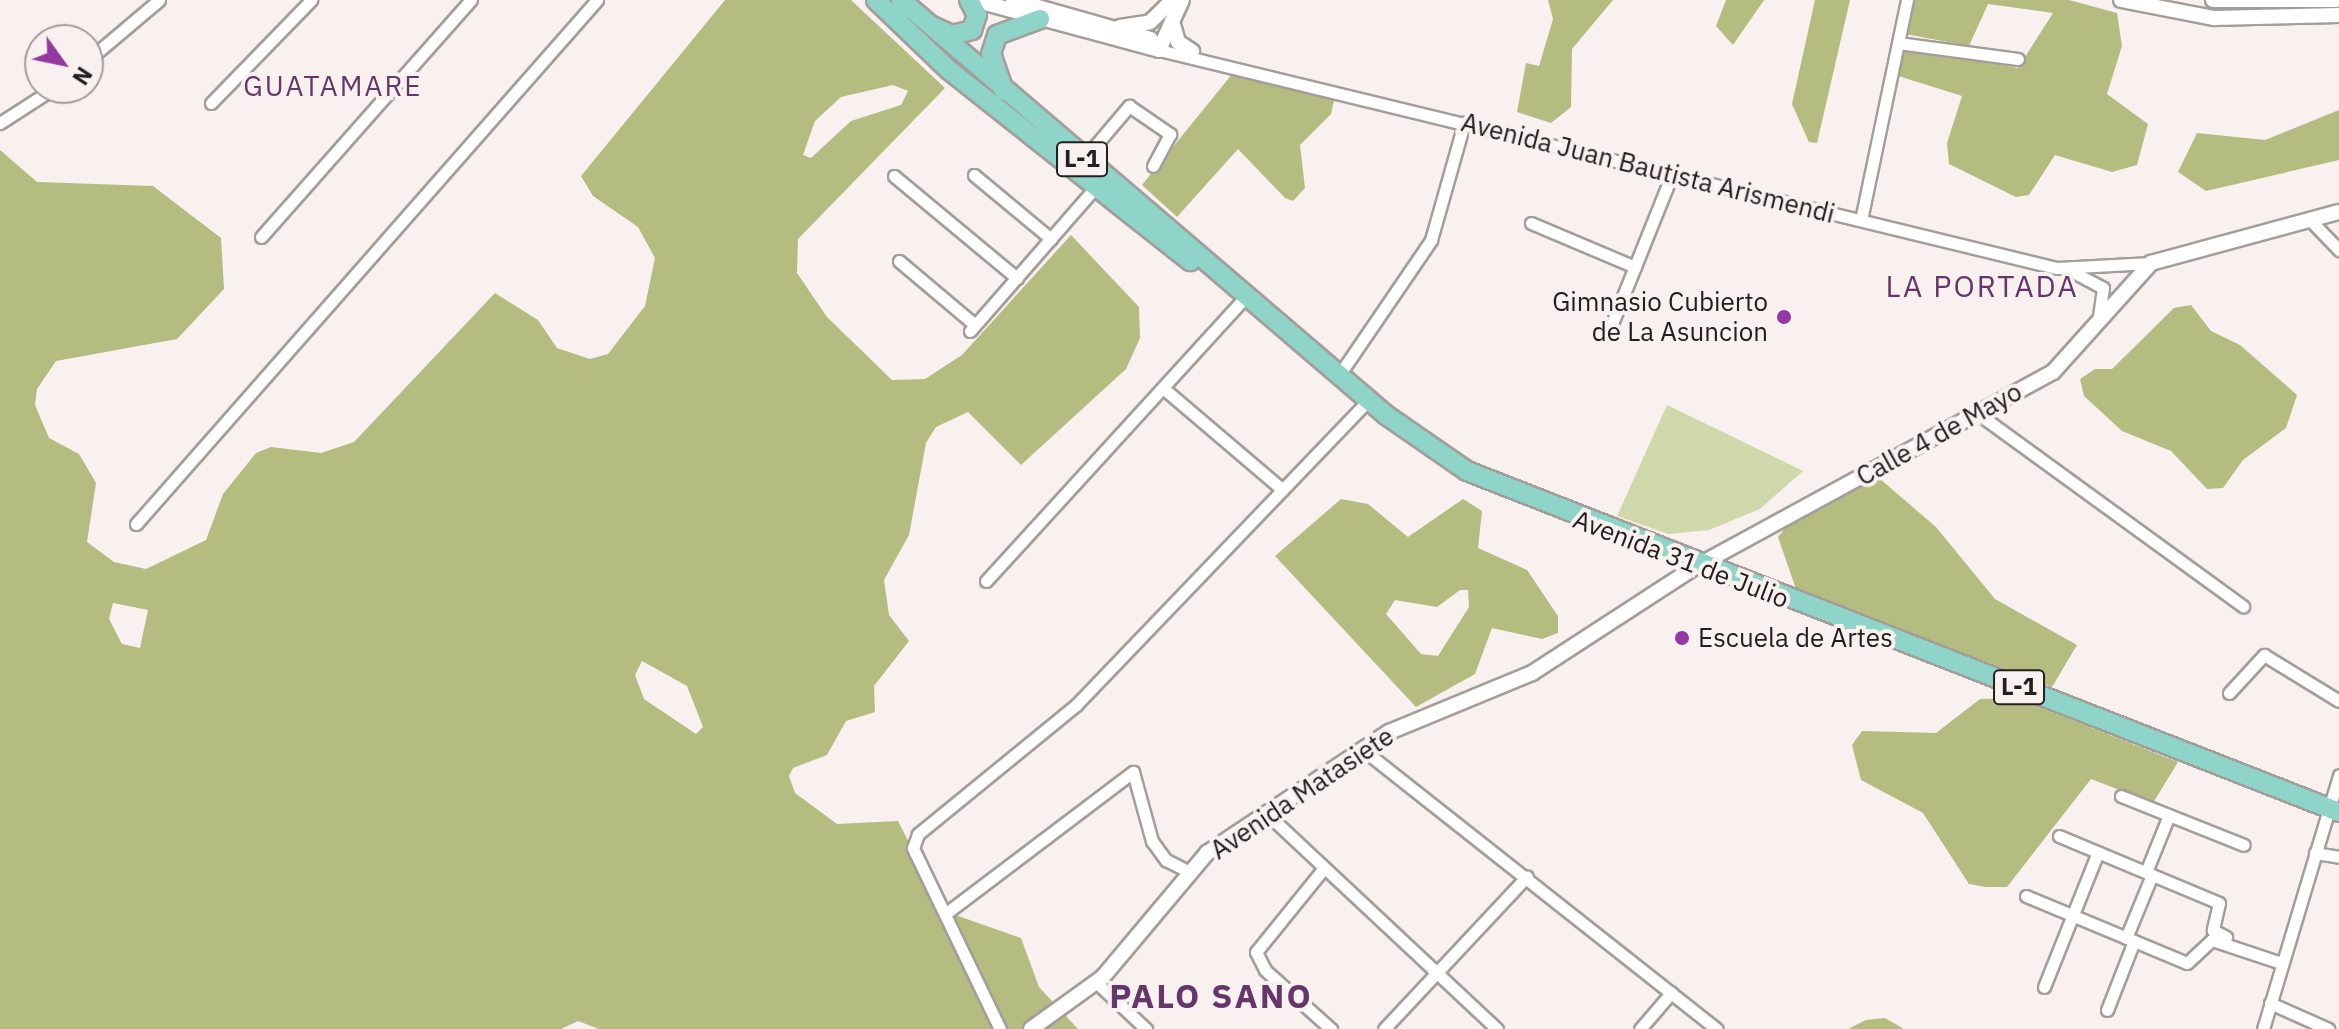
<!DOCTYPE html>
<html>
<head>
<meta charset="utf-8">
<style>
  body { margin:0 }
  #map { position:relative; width:2339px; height:1029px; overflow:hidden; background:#f9f1ef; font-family:"IBM Plex Sans",sans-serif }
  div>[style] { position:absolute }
  .green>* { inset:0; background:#d0d7aa }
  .forest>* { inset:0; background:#b4bc7f }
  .roads { filter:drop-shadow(2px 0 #a49e9b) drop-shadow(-2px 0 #a49e9b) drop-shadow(0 2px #a49e9b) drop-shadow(0 -2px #a49e9b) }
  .minor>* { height:11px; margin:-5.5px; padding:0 5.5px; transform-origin:5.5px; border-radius:5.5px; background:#fff }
  .tertiary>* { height:14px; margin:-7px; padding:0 7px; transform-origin:7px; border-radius:7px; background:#fff }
  .primary>* { height:18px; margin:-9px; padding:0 9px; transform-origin:9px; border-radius:9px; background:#8fd4c8 }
  .dots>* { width:22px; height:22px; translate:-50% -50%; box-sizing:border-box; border:4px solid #f9f1ef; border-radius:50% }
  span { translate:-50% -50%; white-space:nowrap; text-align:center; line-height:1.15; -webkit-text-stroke:8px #f9f1ef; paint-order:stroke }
  .shield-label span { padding:2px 6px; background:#f9f1ef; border:2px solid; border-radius:6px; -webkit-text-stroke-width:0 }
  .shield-label { font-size:24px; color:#22201f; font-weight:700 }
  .street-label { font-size:26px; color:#22201f }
  .poi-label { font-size:26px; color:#22201f }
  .right { translate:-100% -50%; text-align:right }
  .left { translate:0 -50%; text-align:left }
  .neighbourhood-label { font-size:28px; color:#65366a; letter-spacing:2px }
  .quarter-label { font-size:30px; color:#65366a; letter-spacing:2px }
  .district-label { font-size:34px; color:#65366a; font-weight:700; letter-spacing:2px }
  .north { position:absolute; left:24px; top:24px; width:80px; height:80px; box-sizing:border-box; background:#f9f1ef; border:2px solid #a39d9c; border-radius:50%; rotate:123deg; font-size:22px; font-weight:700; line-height:32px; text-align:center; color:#22201f }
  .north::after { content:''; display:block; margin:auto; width:28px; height:36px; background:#9638a2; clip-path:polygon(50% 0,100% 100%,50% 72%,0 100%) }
</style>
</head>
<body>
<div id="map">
  <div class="green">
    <i style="clip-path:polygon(1667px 405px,1803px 471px,1760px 509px,1709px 530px,1668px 534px,1617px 516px)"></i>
  </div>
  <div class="forest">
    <i style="clip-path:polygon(evenodd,725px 0,851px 0,945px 88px,798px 239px,797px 273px,827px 317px,892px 380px,925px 379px,962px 355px,1071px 235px,1139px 307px,1140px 338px,1126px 369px,1021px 465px,968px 412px,936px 427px,926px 443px,909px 535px,884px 580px,889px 615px,909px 641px,874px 686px,875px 712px,846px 721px,827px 755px,793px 768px,789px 776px,795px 793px,837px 824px,898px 821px,944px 911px,1021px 938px,1039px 987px,1078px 1029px,599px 1029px,578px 1021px,561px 1029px,0 1029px,0 150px,37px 182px,153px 186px,221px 238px,224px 289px,177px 339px,56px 361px,37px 389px,35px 405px,49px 438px,79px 454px,96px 483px,87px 542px,114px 562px,146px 569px,206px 540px,223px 494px,256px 453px,271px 447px,321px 453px,354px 442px,495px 293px,538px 320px,557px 348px,590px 359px,608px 354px,645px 306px,655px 258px,638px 227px,593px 196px,581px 176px,725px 0,893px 85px,908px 91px,901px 105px,851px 121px,811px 158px,803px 155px,815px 121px,841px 97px,893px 85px,725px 0,113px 603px,148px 610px,140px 648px,122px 644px,109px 619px,113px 603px,725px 0,642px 661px,687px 686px,703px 727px,696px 734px,644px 699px,635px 675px,642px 661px)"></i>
    <i style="clip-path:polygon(1548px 0,1613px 0,1572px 49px,1571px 107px,1551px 123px,1517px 112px,1526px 63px,1539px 66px,1553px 19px)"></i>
    <i style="clip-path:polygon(1726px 0,1764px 0,1733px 45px,1716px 26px)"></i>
    <i style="clip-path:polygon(1815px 0,1850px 0,1817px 143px,1809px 142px,1792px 104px)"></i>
    <i style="clip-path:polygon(1914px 0,2069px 0,2117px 13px,2122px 46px,2107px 94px,2148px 124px,2137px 165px,2112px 172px,2055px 155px,2029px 195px,2016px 197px,1949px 164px,1947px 143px,1962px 96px,1895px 75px,1897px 55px,1905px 47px,2018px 68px,2053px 13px,1988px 4px,1969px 46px,1905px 34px)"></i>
    <i style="clip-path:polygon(1233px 73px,1335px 96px,1331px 114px,1300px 145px,1305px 188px,1293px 201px,1285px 198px,1238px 149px,1177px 217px,1142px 185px)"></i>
    <i style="clip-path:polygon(2339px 110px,2339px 160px,2206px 191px,2178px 172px,2197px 133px,2265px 140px)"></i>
    <i style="clip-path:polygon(2191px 305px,2211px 331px,2240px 345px,2297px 395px,2286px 428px,2243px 460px,2223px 488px,2207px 489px,2171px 451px,2122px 431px,2084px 396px,2080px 379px,2095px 369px,2112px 369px,2174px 308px)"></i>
    <i style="clip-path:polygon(1872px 472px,1936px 527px,1995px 599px,2077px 645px,2052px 687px,1796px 589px,1778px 537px,1795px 516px)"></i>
    <i style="clip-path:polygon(evenodd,1341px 499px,1368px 504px,1408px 537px,1463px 499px,1482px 511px,1478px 548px,1527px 570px,1558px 616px,1558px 633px,1542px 639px,1492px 628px,1475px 674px,1416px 707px,1275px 556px,1341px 499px,1460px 590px,1468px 590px,1469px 607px,1438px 656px,1421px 654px,1386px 614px,1395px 600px,1437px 607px,1460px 590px)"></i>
    <i style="clip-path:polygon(2016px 698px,2178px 762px,2153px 803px,2091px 779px,2007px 887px,1986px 887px,1969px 884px,1923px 813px,1861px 780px,1852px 745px,1862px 731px,1936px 733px,1980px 699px)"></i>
    <i style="clip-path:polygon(1885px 1018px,1904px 1029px,1848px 1029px,1866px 1020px)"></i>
  </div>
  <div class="roads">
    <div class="minor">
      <i style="left:1898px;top:43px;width:121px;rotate:7.6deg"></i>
      <i style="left:1159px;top:50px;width:924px;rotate:13.65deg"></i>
      <i style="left:2057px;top:268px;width:94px;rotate:-3deg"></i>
      <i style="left:88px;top:60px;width:93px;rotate:-40.2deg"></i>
      <i style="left:211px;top:103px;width:144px;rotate:-45.8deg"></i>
      <i style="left:0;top:123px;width:64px;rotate:-32.9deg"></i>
      <i style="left:1084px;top:159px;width:70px;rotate:-49.7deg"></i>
      <i style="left:1129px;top:106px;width:50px;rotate:34.3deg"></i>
      <i style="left:1170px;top:134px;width:36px;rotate:118deg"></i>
      <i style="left:974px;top:175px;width:100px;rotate:39.7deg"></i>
      <i style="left:894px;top:176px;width:160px;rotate:39.7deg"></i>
      <i style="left:1861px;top:220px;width:225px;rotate:-78.2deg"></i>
      <i style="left:2310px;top:220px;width:42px;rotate:46deg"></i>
      <i style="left:1531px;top:223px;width:113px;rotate:22.9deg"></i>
      <i style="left:261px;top:237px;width:317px;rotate:-48.5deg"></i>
      <i style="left:899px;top:261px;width:99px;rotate:40.1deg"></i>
      <i style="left:2073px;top:272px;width:34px;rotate:28deg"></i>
      <i style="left:2103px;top:288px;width:30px;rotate:98deg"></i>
      <i style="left:970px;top:331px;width:189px;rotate:-48.9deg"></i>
      <i style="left:1609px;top:331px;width:169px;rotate:-68.1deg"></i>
      <i style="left:1339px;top:375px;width:163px;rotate:-55.7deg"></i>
      <i style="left:1431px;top:240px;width:122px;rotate:-74.2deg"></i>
      <i style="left:1163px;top:388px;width:157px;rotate:40.4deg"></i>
      <i style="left:1977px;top:413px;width:329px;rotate:36deg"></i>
      <i style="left:136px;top:524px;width:698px;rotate:-48.66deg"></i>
      <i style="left:986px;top:581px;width:387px;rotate:-47.6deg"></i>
      <i style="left:2229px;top:693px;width:52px;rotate:-47.4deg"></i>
      <i style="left:2264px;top:655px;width:88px;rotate:31.5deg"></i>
      <i style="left:1362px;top:749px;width:452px;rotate:38.3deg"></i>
      <i style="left:2121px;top:796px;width:132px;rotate:21.7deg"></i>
      <i style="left:1265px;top:812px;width:318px;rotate:43.1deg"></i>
      <i style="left:2059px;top:836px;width:173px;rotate:22.7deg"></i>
      <i style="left:2219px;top:903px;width:28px;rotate:103deg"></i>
      <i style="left:2213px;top:930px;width:15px;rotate:28deg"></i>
      <i style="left:2315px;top:853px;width:24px;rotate:9deg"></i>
      <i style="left:1324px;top:868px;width:108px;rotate:129deg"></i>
      <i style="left:1256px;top:952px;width:20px;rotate:63deg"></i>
      <i style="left:1265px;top:970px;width:89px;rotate:41.8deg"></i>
      <i style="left:2146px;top:872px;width:61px;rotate:-68deg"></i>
      <i style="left:2026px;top:896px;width:174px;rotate:22.6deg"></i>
      <i style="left:2187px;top:963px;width:34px;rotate:-43deg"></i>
      <i style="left:2212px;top:940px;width:73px;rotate:18.4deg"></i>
      <i style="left:945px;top:914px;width:236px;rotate:-37.1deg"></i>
      <i style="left:1133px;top:772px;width:72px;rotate:74.6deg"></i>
      <i style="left:1152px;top:841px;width:24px;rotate:54deg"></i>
      <i style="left:1166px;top:860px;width:28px;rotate:27deg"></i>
      <i style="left:2126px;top:938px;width:68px;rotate:-67.6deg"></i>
      <i style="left:1096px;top:982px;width:69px;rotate:43.2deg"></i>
      <i style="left:2044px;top:987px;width:145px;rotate:-68.2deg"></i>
      <i style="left:2270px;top:1003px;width:64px;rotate:24.1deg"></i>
      <i style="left:2107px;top:1010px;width:74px;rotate:-68.6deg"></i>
      <i style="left:1000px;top:1029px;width:201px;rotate:-115.7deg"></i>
      <i style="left:913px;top:848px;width:15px;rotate:-70deg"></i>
      <i style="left:918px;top:834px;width:204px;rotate:-39.2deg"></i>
      <i style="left:1076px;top:705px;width:422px;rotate:-46.2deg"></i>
      <i style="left:1384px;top:1029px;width:209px;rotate:-46.9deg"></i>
      <i style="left:1640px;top:1029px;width:48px;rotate:-49.3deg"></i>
      <i style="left:2263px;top:1029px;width:265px;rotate:-73.3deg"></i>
    </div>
    <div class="tertiary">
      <i style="left:974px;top:0;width:192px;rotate:15.1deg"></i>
      <i style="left:1159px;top:50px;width:55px;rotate:-65.3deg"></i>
      <i style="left:1013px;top:0;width:143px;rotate:15.8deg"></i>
      <i style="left:2121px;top:0;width:95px;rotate:11deg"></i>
      <i style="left:2214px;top:18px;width:125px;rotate:-1.4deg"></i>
      <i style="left:2213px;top:0;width:123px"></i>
      <i style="left:1172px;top:21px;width:22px;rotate:74deg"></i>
      <i style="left:1178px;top:42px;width:17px;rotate:33deg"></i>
      <i style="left:1120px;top:27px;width:30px;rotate:-9deg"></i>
      <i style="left:1150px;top:22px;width:29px;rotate:-44deg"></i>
      <i style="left:1031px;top:1029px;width:89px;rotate:-35.8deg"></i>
      <i style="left:1103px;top:977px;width:162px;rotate:-50deg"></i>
      <i style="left:1207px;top:853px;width:219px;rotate:-33.6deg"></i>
      <i style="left:1389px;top:732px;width:155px;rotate:-22.4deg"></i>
      <i style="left:1532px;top:673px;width:197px;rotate:-33deg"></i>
      <i style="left:1697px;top:566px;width:405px;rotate:-28.6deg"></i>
      <i style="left:2053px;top:372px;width:147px;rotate:-48deg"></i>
      <i style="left:2151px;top:263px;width:195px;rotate:-15.2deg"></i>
    </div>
    <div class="primary">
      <i style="left:876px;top:0;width:101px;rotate:43.8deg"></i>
      <i style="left:949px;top:70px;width:308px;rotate:38.4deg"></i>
      <i style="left:901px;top:0;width:638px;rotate:40.55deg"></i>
      <i style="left:1386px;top:415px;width:98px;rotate:34.7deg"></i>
      <i style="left:1467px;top:471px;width:936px;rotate:21.36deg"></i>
      <i style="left:932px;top:26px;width:22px;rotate:24deg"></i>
      <i style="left:952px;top:35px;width:21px;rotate:-14deg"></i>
      <i style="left:972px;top:30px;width:16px;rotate:-72deg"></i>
      <i style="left:977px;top:15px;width:17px;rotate:-118deg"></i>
      <i style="left:1004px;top:91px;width:39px;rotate:-109deg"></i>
      <i style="left:991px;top:54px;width:20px;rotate:-72deg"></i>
      <i style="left:997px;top:35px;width:46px;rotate:-20.4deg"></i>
    </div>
  </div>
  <div class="dots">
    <i style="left:1784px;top:317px;background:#9638a2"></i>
    <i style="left:1682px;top:638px;background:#9638a2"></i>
  </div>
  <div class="shield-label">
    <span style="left:1082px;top:159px">L-1</span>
    <span style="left:2019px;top:687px">L-1</span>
  </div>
  <div class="street-label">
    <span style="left:1648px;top:168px;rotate:14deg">Avenida Juan Bautista Arismendi</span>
    <span style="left:1939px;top:434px;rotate:-29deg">Calle 4 de Mayo</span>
    <span style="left:1681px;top:559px;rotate:21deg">Avenida 31 de Julio</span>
    <span style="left:1302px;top:793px;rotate:-34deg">Avenida Matasiete</span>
  </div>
  <div class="poi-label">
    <span class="right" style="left:1768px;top:317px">Gimnasio Cubierto<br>de La Asuncion</span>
    <span class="left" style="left:1698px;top:638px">Escuela de Artes</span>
  </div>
  <div class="neighbourhood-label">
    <span style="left:333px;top:86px">GUATAMARE</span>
  </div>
  <div class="quarter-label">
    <span style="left:1982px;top:286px">LA PORTADA</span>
  </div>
  <div class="district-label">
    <span style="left:1211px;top:996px">PALO SANO</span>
  </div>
  <div class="north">N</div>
</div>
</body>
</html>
